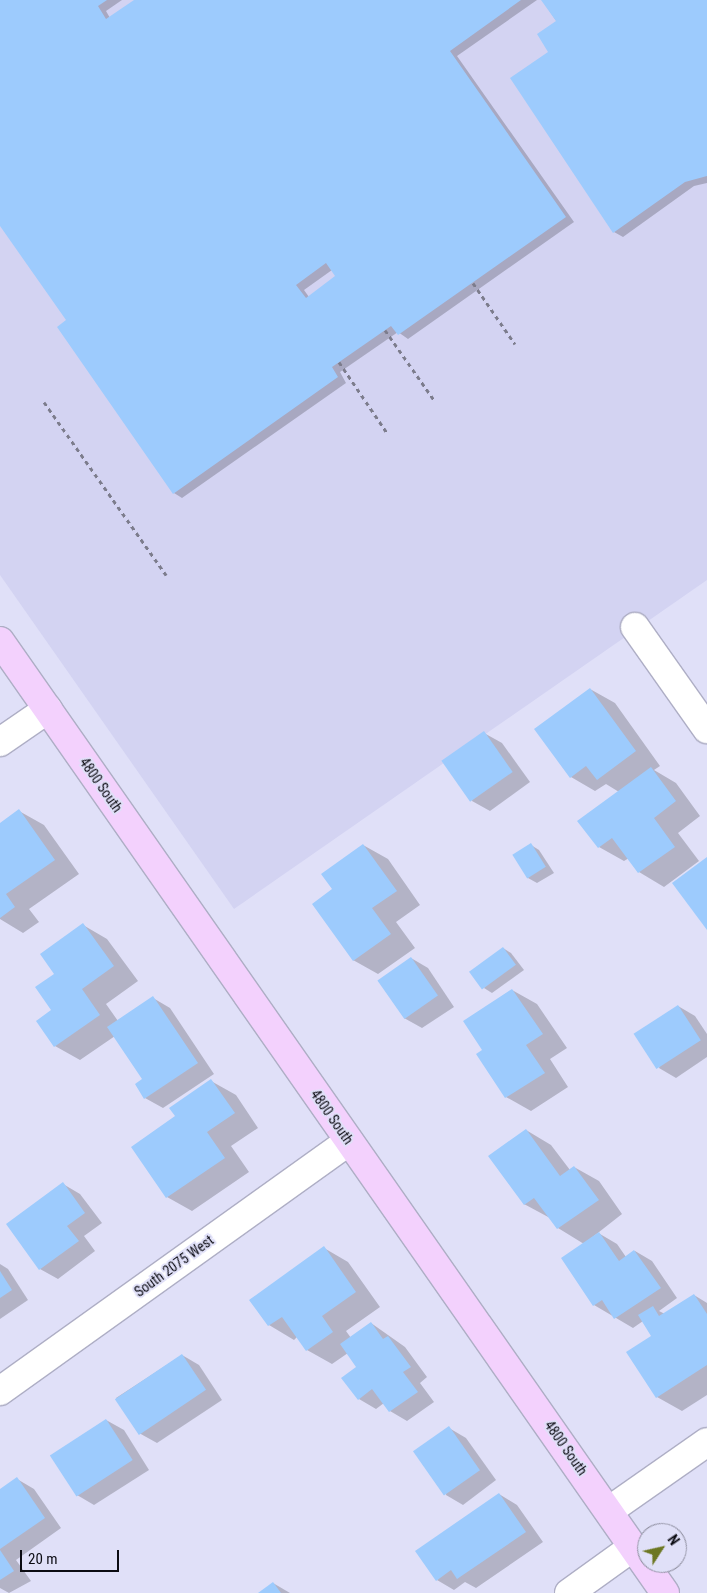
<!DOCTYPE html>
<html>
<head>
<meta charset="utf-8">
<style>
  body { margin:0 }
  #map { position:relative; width:707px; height:1593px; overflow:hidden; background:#e0e0f8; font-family:"Roboto Condensed",sans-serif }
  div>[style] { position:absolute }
  .built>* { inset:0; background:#d3d3f2 }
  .shadow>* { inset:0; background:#0003 }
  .building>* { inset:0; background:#9dcbfd; transform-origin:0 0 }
  .path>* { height:3px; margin-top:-1.5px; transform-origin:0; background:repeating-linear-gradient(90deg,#7c7c8c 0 4px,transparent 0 8px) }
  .roads { filter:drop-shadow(1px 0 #aeaec5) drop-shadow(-1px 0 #aeaec5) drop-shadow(0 1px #aeaec5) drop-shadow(0 -1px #aeaec5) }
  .minor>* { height:28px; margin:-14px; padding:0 14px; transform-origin:14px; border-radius:14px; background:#fff }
  .major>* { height:28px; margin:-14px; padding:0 14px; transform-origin:14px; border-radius:14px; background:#f3d1fd }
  span { translate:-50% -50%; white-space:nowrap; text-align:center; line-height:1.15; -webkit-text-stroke:4px #e0e0f8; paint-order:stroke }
  .street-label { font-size:14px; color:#0b0b12 }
  .north { position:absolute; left:637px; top:1523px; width:50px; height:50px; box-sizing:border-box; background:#e0e0f8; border:1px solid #8b8b9c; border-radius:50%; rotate:55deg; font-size:14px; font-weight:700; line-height:20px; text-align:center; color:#0b0b12 }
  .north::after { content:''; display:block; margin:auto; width:18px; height:22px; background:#6c7722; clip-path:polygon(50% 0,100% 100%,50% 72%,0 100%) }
  .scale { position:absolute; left:20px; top:1550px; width:99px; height:22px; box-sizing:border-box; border:2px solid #0b0b12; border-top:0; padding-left:6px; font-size:15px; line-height:18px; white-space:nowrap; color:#0b0b12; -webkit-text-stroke:4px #e0e0f8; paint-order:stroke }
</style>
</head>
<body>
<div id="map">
  <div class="built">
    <i style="clip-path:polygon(0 0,707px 0,707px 580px,234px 909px,0 575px)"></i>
  </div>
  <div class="shadow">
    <i style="clip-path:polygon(evenodd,0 0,122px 0,106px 11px,110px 18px,137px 0,537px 0,457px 56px,574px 222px,408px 339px,398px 332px,340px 372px,346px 383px,182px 498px,174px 493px,67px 320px,0 224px,0 0,332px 270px,337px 276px,309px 297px,304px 290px,332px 270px)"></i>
    <i style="clip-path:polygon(542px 0,707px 0,707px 183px,694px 186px,623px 237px,614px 232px,550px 52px,557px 22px)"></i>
    <i style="clip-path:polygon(590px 689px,615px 703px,660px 766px,654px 770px,676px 783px,700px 816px,678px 833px,699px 861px,664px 887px,639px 872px,629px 858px,624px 861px,599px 847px,619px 792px,606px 784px,595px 791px,571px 777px)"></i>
    <i style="clip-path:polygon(484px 733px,502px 743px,530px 782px,490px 811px,472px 801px)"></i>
    <i style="clip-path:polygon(19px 811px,44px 825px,79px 874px,29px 909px,39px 922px,23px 933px,0 919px,0 824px)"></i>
    <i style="clip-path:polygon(363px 845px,388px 859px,420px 905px,396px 922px,415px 948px,378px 974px,353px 960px,334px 890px)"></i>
    <i style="clip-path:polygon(531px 845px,539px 850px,554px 873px,537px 883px,528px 878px)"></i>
    <i style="clip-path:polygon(83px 925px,107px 939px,138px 981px,106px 1004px,118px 1021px,153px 998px,170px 1008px,214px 1074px,163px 1108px,145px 1098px,136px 1085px,144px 1079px,115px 1036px,80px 1060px,55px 1046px,53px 1010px,56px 974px)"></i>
    <i style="clip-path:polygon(503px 948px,511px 953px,524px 970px,492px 993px,484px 988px)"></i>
    <i style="clip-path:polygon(411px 958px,428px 968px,454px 1007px,422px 1028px,404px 1018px)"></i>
    <i style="clip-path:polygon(512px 990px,537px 1004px,567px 1048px,550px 1059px,568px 1087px,531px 1111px,506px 1097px,484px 1050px)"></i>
    <i style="clip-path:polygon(678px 1006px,695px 1016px,707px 1034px,707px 1057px,676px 1078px,659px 1068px)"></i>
    <i style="clip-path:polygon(211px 1081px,236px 1095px,258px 1128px,231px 1146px,249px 1172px,192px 1211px,167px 1197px,177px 1116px)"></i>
    <i style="clip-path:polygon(526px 1130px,551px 1145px,570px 1170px,574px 1167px,599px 1181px,622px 1214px,585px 1243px,600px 1234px,617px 1244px,626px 1257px,635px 1251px,652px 1261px,677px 1298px,659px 1311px,665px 1314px,694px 1295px,707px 1303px,707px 1395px,682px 1411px,657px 1397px,653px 1336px,643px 1321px,633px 1328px,594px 1305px,584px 1244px,558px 1228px,550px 1218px,524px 1204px)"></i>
    <i style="clip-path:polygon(63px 1184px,80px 1194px,102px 1223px,84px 1236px,95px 1251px,58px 1279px,40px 1269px)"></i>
    <i style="clip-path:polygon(324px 1248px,348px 1262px,380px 1307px,346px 1331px,351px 1338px,371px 1323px,405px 1347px,427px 1377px,420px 1383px,434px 1402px,407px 1421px,390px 1411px,384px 1403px,376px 1409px,359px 1399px,358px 1367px,348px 1353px,332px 1364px,307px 1350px,297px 1337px,294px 1340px,269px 1325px,250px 1300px)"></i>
    <i style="clip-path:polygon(0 1264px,8px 1269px,28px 1300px,0 1319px)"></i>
    <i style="clip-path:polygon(182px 1355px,199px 1365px,222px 1400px,157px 1443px,139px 1433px,116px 1398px)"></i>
    <i style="clip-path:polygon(106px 1420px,124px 1430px,149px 1470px,94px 1505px,77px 1495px)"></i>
    <i style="clip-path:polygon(449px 1428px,466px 1438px,496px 1480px,463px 1505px,446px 1495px)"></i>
    <i style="clip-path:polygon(17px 1479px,34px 1489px,61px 1528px,16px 1560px,31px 1581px,9px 1593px,0 1588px,0 1490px)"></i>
    <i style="clip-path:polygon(499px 1494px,517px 1505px,543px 1542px,476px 1588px,465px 1582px,454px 1590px,437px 1580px)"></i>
    <i style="clip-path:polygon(273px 1583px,290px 1593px,260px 1593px)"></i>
  </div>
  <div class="building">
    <i style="clip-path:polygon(evenodd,0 0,107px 0,98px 6px,106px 19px,134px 0,521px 0,450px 51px,566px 217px,398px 335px,391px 326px,332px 367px,338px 377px,173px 494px,57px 327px,66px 320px,0 226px,0 0,326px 263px,335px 276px,306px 298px,296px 285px,326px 263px)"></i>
    <i style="clip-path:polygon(541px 0,707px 0,707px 176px,685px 182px,613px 233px,510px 78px,548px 52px,537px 34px,556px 21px)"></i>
    <i style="clip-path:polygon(590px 688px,636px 751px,597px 780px,586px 766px,570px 778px,534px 729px)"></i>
    <i style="left:484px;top:731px;width:50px;height:52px;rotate:55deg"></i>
    <i style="clip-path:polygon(651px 767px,676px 801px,654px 818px,675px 847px,638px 873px,612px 838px,598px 848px,577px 821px)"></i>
    <i style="clip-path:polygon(19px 809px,55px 860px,6px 894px,15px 907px,0 918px,0 823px)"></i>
    <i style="left:531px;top:843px;width:28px;height:22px;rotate:58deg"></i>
    <i style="clip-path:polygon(363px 844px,397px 891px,372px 908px,391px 934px,353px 961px,312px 904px,332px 889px,321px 874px)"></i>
    <i style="clip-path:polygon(707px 857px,707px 930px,672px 883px)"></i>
    <i style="clip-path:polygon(83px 923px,114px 966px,82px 989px,100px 1015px,54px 1047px,36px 1021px,51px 1010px,35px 987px,54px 974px,40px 954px)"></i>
    <i style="left:503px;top:947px;width:22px;height:42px;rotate:54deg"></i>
    <i style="left:411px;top:957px;width:47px;height:41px;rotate:55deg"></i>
    <i style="clip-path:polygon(512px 989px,543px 1034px,526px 1045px,545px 1073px,505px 1098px,476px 1054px,482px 1050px,463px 1021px)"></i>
    <i style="clip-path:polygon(153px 996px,198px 1063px,144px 1099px,135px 1084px,142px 1079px,107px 1027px)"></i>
    <i style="left:678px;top:1005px;width:42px;height:53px;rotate:57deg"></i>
    <i style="clip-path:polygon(211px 1079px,235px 1113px,207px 1132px,225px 1158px,166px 1198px,131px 1147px,175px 1116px,169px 1108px)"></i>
    <i style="clip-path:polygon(526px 1129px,560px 1176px,574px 1166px,599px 1200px,557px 1229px,534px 1198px,524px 1205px,488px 1156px)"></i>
    <i style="clip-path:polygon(63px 1182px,85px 1213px,67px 1226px,79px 1241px,39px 1270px,6px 1224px)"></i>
    <i style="clip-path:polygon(599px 1232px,619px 1261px,634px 1250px,661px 1288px,614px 1319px,602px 1300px,593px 1306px,561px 1258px)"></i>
    <i style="clip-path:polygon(324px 1246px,356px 1292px,322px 1316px,333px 1332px,306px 1351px,282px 1317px,268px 1326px,249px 1300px)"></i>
    <i style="clip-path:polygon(0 1271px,12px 1290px,0 1298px)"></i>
    <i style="clip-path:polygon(694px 1294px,707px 1314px,707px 1365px,656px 1398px,626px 1352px,651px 1336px,638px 1315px,653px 1306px,659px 1316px)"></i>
    <i style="clip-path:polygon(371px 1322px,383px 1339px,388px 1336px,411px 1367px,403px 1372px,418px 1392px,389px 1412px,372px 1389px,358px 1400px,341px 1378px,356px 1367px,340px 1344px)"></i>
    <i style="left:182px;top:1354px;width:43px;height:81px;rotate:56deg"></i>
    <i style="left:106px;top:1419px;width:49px;height:67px;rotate:57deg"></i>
    <i style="left:449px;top:1426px;width:54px;height:44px;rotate:55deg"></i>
    <i style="clip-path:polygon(17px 1477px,45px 1518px,0 1549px,0 1489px)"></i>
    <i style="clip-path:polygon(499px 1493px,526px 1532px,457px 1579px,451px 1570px,436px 1581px,415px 1551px)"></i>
    <i style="clip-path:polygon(0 1550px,14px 1571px,0 1580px)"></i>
    <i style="clip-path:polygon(273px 1582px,281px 1593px,258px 1593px)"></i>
  </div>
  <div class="path">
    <i style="left:473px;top:283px;width:74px;rotate:55.5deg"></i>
    <i style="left:385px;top:330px;width:85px;rotate:55deg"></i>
    <i style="left:339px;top:362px;width:86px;rotate:55.9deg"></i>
    <i style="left:44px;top:402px;width:212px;rotate:54.8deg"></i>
  </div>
  <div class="roads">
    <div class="minor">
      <i style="left:635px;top:627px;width:125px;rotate:54.8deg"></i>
      <i style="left:0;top:742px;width:58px;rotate:-34.5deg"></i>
      <i style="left:0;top:1391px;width:429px;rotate:-35.6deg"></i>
      <i style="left:610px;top:1510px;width:118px;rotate:-35deg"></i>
      <i style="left:569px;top:1593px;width:79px;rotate:-35.7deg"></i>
    </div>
    <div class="major">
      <i style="left:0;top:641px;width:1161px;rotate:55.06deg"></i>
    </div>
  </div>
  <div class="street-label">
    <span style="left:101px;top:785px;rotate:55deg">4800 South</span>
    <span style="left:332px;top:1117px;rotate:55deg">4800 South</span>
    <span style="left:174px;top:1266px;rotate:-36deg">South 2075 West</span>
    <span style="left:566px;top:1448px;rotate:55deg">4800 South</span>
  </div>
  <div class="north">N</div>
  <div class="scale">20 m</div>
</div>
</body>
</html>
